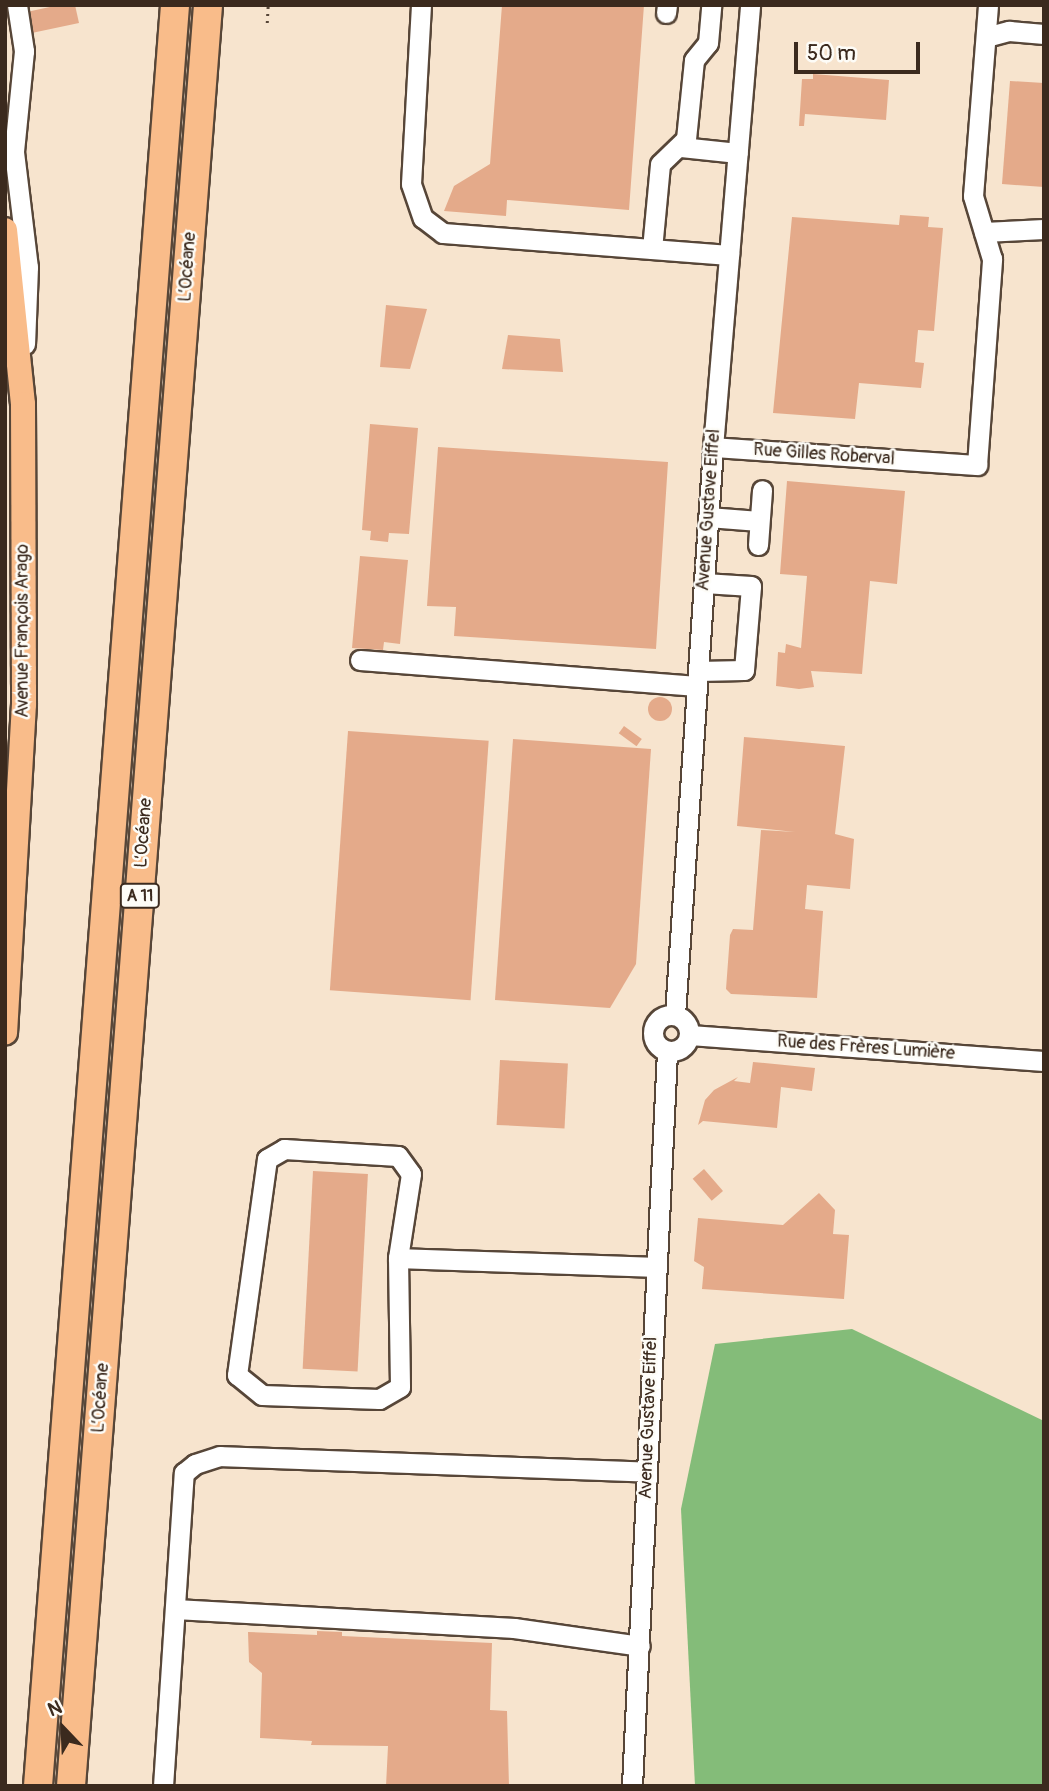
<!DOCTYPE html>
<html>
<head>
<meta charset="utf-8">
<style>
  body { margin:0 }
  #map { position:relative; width:1049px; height:1791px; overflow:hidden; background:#f7e4ce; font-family:Pangolin,sans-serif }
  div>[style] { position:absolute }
  .forest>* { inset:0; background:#84bc79 }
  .building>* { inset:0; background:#e4aa8a; transform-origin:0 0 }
  .round { border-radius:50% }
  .path>* { height:2.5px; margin-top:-1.25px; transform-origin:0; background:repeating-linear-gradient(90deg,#574638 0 2px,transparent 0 7px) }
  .roads { filter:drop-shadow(2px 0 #574638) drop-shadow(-2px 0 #574638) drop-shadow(0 2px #574638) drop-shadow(0 -2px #574638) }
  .minor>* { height:19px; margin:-9.5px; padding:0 9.5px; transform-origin:9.5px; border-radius:9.5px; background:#fff }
  .minor>.ring { margin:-9.5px; padding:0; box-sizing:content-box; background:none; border:19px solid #fff; border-radius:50% }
  .major>* { height:24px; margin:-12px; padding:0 12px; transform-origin:12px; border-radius:12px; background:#f9bc8a }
  .highway>* { height:28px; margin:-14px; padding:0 14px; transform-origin:14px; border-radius:14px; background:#f9bc8a }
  span { translate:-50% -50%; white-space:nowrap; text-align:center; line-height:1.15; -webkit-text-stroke:5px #fdfcf7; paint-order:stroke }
  .shield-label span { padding:2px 5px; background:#fdfcf7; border:2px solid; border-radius:5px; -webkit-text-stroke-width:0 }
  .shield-label { font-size:16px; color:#3b2a1e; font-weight:700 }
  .street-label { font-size:18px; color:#3b2a1e }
  .frame { position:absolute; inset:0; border:7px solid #3b2a1e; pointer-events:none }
  .north { position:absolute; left:28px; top:1693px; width:70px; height:70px; -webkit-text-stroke:5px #fdfcf7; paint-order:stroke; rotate:337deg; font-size:19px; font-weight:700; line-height:28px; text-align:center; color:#3b2a1e }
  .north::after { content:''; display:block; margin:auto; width:24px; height:32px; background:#3b2a1e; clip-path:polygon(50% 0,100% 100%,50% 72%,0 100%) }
  .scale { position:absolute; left:794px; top:42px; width:126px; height:32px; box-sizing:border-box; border:4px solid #3b2a1e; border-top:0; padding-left:9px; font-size:21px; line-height:24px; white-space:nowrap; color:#3b2a1e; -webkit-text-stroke:5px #fdfcf7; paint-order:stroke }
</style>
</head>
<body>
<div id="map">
  <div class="forest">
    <i style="clip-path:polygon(852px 1329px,1044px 1421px,1044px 1786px,695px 1786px,681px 1509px,715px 1344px)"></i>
  </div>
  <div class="building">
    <i style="clip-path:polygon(59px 5px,75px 5px,79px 23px,27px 34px,22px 13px)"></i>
    <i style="clip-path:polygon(502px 5px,644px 5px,629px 210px,507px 200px,506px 216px,444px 211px,454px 186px,490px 164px)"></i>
    <i style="clip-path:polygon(813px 74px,889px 80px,886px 120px,805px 114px,804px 126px,799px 126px,802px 79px,813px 79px)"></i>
    <i style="clip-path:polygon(1010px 81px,1044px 83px,1044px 187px,1002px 184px)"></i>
    <i style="clip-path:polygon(900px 215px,929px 217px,928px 227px,943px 228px,934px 331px,918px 330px,915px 362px,924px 363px,921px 388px,859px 383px,855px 419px,773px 413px,792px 217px,899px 225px)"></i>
    <i style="clip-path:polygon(386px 305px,427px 309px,410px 369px,380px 367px)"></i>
    <i style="clip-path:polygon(508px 335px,560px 339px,563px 372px,502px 369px)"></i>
    <i style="clip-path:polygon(370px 424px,418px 428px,409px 534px,389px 533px,388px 542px,370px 540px,371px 531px,362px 530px)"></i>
    <i style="clip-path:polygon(438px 447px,668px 462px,656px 649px,454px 636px,456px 607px,427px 606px)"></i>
    <i style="clip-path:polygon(787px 481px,905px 491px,897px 584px,870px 581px,862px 674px,811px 671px,814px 687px,799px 689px,776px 686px,778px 652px,785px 653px,786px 644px,801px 648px,807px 576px,780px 574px)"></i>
    <i style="clip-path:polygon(360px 556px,408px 560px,400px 644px,384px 642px,383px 650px,352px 648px)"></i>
    <i class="round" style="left:648px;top:697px;width:24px;height:24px"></i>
    <i style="left:624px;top:726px;width:22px;height:9px;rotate:36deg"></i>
    <i style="left:348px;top:731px;width:141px;height:260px;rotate:4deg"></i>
    <i style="clip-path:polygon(744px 737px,845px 746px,835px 834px,854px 839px,850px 889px,807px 885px,805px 909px,823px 911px,817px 998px,731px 994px,726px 989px,730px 935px,733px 929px,753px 930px,761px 830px,795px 832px,737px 826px)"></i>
    <i style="clip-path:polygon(513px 739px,651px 749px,636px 964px,610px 1008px,495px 1000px)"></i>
    <i style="left:500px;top:1060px;width:68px;height:65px;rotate:3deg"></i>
    <i style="clip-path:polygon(753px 1062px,815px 1068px,812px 1091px,781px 1087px,777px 1128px,703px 1121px,698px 1125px,705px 1100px,714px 1090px,738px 1077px,734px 1081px,750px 1083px)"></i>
    <i style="left:704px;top:1169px;width:29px;height:15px;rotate:49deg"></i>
    <i style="left:313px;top:1171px;width:55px;height:198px;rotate:3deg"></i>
    <i style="clip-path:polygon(819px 1193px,835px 1210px,833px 1234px,849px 1235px,844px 1299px,702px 1289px,704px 1267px,694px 1261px,698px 1218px,783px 1225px)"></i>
    <i style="clip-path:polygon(317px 1631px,342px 1632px,342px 1636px,492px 1643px,490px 1710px,507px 1711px,509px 1786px,386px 1786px,388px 1746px,311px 1745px,312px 1741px,260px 1738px,262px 1673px,249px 1662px,248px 1632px,317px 1635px)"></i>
  </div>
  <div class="path">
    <i style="left:267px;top:23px;width:18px;rotate:-87deg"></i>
  </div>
  <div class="roads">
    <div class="minor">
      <i style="left:17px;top:5px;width:47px;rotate:81.3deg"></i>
      <i style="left:24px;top:51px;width:101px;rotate:95.7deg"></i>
      <i style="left:14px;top:152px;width:116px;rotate:83.1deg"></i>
      <i style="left:28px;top:267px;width:77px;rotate:92.2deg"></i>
      <i style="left:421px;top:5px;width:179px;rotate:93.2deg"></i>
      <i style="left:411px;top:184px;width:36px;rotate:71deg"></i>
      <i style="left:423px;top:218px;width:25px;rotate:37deg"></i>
      <i style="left:443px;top:233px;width:287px;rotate:4.4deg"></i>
      <i style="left:666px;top:13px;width:8px;rotate:-83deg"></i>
      <i style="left:986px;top:37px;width:24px;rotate:-15deg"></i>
      <i style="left:1009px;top:31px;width:35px;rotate:5deg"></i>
      <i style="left:681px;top:147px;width:57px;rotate:6deg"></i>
      <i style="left:984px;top:232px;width:60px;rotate:-2.9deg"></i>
      <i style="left:652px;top:249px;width:85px;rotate:-84.6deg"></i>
      <i style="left:660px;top:164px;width:36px;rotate:-44deg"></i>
      <i style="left:686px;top:139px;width:79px;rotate:-84.2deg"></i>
      <i style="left:694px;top:60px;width:22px;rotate:-51deg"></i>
      <i style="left:708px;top:43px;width:38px;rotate:-85deg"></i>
      <i style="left:713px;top:447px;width:265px;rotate:3.9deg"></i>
      <i style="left:977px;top:465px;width:207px;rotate:-85.8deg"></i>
      <i style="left:992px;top:259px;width:66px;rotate:-106.8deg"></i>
      <i style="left:973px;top:196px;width:192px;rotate:-85.5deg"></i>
      <i style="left:708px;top:517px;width:51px;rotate:4.5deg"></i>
      <i style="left:758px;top:545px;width:55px;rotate:-85.8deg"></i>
      <i style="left:360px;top:660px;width:338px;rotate:4.4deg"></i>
      <i style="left:698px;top:671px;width:46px;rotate:-1.2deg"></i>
      <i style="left:744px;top:670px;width:84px;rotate:-85.2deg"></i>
      <i style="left:751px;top:586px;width:47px;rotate:-176.3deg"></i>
      <i class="ring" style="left:653px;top:1015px;width:17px;height:17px"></i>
      <i style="left:675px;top:1015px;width:569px;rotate:-86.17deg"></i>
      <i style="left:713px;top:447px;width:444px;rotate:-85.2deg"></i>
      <i style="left:689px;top:1035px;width:356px;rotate:4.2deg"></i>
      <i style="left:398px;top:1258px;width:129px;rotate:89.1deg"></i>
      <i style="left:400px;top:1387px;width:24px;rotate:150deg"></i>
      <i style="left:379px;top:1399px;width:117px;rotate:-178deg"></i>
      <i style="left:262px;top:1395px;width:32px;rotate:-141deg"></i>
      <i style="left:237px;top:1375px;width:218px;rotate:-82.1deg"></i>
      <i style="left:267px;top:1159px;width:20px;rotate:-30deg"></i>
      <i style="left:284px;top:1149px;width:114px;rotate:3.5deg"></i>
      <i style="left:398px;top:1156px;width:22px;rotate:54deg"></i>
      <i style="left:411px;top:1174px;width:85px;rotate:98.8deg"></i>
      <i style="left:398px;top:1258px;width:258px;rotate:2deg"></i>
      <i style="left:175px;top:1609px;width:340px;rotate:3.2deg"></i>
      <i style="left:514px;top:1628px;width:127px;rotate:8.1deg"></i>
      <i style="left:163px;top:1786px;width:314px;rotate:-86.2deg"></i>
      <i style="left:184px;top:1473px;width:14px;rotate:-39deg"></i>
      <i style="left:195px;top:1464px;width:26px;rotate:-18deg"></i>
      <i style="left:220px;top:1456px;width:427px;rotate:2.1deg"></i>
      <i style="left:632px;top:1786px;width:736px;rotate:-87.27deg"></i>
    </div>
    <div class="major">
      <i style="left:5px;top:230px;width:175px;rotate:84.1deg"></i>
      <i style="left:23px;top:404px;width:300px;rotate:89.8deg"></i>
      <i style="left:24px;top:704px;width:329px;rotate:93.3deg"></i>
    </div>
    <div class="highway">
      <i style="left:38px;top:1786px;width:1786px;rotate:-85.6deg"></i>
      <i style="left:71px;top:1786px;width:1786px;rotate:-85.6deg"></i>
    </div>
  </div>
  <div class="shield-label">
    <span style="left:140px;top:896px">A 11</span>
  </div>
  <div class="street-label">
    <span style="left:188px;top:267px;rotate:-86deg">L’Océane</span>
    <span style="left:824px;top:455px;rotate:4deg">Rue Gilles Roberval</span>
    <span style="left:709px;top:510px;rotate:-86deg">Avenue Gustave Eiffel</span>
    <span style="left:23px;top:631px;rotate:-90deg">Avenue François Arago</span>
    <span style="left:144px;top:833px;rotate:-86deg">L’Océane</span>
    <span style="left:866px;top:1048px;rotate:4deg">Rue des Frères Lumière</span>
    <span style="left:101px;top:1398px;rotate:-86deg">L’Océane</span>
    <span style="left:649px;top:1418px;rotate:-88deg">Avenue Gustave Eiffel</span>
  </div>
  <div class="frame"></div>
  <div class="north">N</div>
  <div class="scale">50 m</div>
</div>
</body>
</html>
